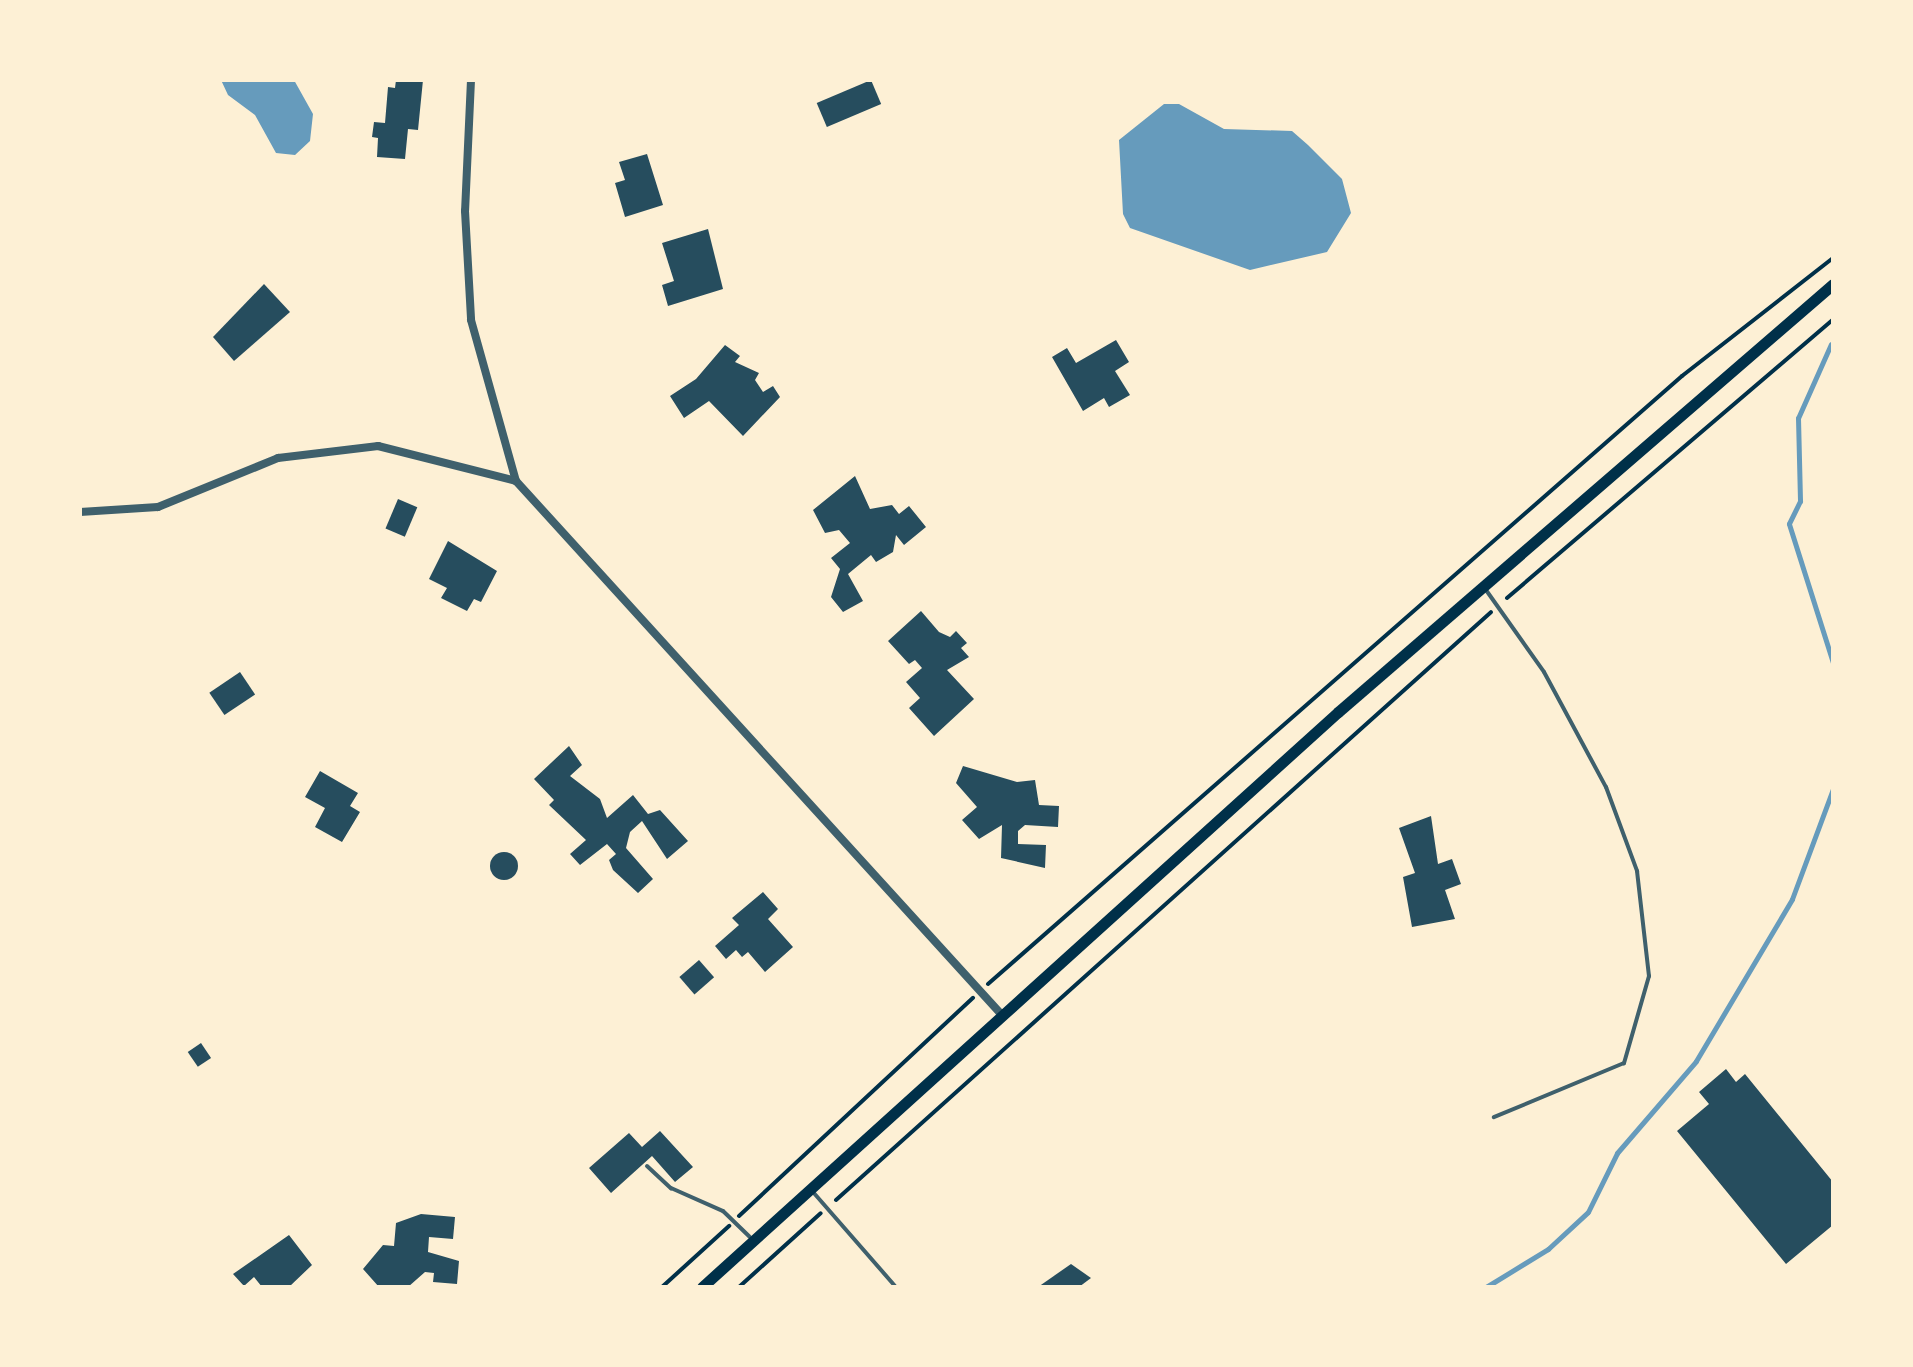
<!DOCTYPE html>
<html>
<head>
<meta charset="utf-8">
<style>
  body { margin:0 }
  #map { position:relative; width:1913px; height:1367px; overflow:hidden; background:#fdf0d5; font-family:Raleway,sans-serif }
  div>[style] { position:absolute }
  .water>* { inset:0; background:#669bbc }
  .stream>* { height:5px; margin:-2.5px; padding:0 2.5px; transform-origin:2.5px; border-radius:2.5px; background:#669bbc }
  .building>* { inset:0; background:#264d5e; transform-origin:0 0 }
  .round { border-radius:50% }
  .path>* { height:4px; margin:-2px; padding:0 2px; transform-origin:2px; border-radius:2px; background:#003049 }
  .service>* { height:4px; margin:-2px; padding:0 2px; transform-origin:2px; border-radius:2px; background:#3f606c }
  .minor>* { height:8px; margin:-4px; padding:0 4px; transform-origin:4px; border-radius:4px; background:#3f606c }
  .secondary>* { height:11px; margin:-5.5px; padding:0 5.5px; transform-origin:5.5px; border-radius:5.5px; background:#003049 }
  span { translate:-50% -50%; white-space:nowrap; text-align:center; line-height:1.15; -webkit-text-stroke:9px #fdf0d5; paint-order:stroke }
  .frame { position:absolute; inset:0; border:82px solid #fdf0d5; pointer-events:none }
</style>
</head>
<body>
<div id="map">
  <div class="water">
    <i style="clip-path:polygon(221px 80px,294px 80px,313px 114px,310px 141px,295px 155px,276px 153px,255px 115px,228px 95px)"></i>
    <i style="clip-path:polygon(1164px 104px,1179px 104px,1224px 129px,1292px 131px,1308px 145px,1342px 179px,1351px 213px,1327px 252px,1250px 270px,1130px 228px,1123px 214px,1119px 140px)"></i>
  </div>
  <div class="stream">
    <i style="left:1831px;top:344px;width:81px;rotate:114deg"></i>
    <i style="left:1798px;top:418px;width:83px;rotate:88.6deg"></i>
    <i style="left:1800px;top:501px;width:25px;rotate:116deg"></i>
    <i style="left:1789px;top:524px;width:146px;rotate:72.4deg"></i>
    <i style="left:1833px;top:686px;width:71px;rotate:90deg"></i>
    <i style="left:1486px;top:1287px;width:73px;rotate:-31.5deg"></i>
    <i style="left:1548px;top:1249px;width:54px;rotate:-42.8deg"></i>
    <i style="left:1588px;top:1212px;width:66px;rotate:-63.8deg"></i>
    <i style="left:1617px;top:1153px;width:121px;rotate:-49.3deg"></i>
    <i style="left:1696px;top:1061px;width:188px;rotate:-59.3deg"></i>
    <i style="left:1792px;top:899px;width:117px;rotate:-69.6deg"></i>
  </div>
  <div class="building">
    <i style="clip-path:polygon(396px 80px,423px 80px,418px 130px,408px 129px,405px 159px,377px 157px,378px 138px,372px 137px,374px 122px,385px 123px,388px 87px,395px 88px)"></i>
    <i style="left:871px;top:80px;width:26px;height:59px;rotate:67deg"></i>
    <i style="clip-path:polygon(647px 154px,663px 205px,625px 217px,615px 183px,625px 180px,619px 162px)"></i>
    <i style="clip-path:polygon(708px 229px,723px 289px,668px 306px,662px 285px,674px 281px,662px 243px)"></i>
    <i style="clip-path:polygon(264px 284px,290px 312px,234px 361px,213px 337px)"></i>
    <i style="clip-path:polygon(1116px 340px,1129px 362px,1115px 371px,1130px 395px,1109px 407px,1104px 398px,1083px 411px,1052px 357px,1067px 348px,1076px 363px)"></i>
    <i style="clip-path:polygon(725px 345px,740px 356px,735px 362px,759px 373px,755px 380px,763px 392px,773px 386px,780px 397px,743px 436px,709px 401px,684px 418px,670px 396px,696px 379px)"></i>
    <i style="clip-path:polygon(855px 476px,870px 509px,892px 505px,899px 514px,909px 506px,926px 527px,904px 545px,896px 535px,893px 552px,876px 562px,871px 555px,848px 574px,863px 601px,843px 612px,831px 597px,840px 569px,831px 558px,850px 543px,839px 530px,825px 533px,813px 510px)"></i>
    <i style="left:398px;top:499px;width:21px;height:32px;rotate:23deg"></i>
    <i style="clip-path:polygon(448px 541px,497px 571px,481px 602px,474px 599px,467px 611px,441px 598px,447px 588px,429px 579px)"></i>
    <i style="clip-path:polygon(921px 611px,939px 632px,950px 637px,956px 631px,967px 643px,961px 648px,969px 657px,947px 670px,974px 699px,934px 736px,909px 708px,920px 698px,906px 682px,922px 668px,915px 660px,909px 664px,888px 641px)"></i>
    <i style="left:240px;top:672px;width:27px;height:37px;rotate:56deg"></i>
    <i style="clip-path:polygon(569px 746px,582px 765px,570px 776px,600px 799px,607px 818px,633px 795px,648px 814px,660px 810px,688px 841px,667px 859px,642px 821px,630px 832px,626px 848px,653px 879px,638px 893px,613px 870px,609px 860px,616px 854px,607px 844px,580px 865px,570px 854px,586px 840px,549px 805px,554px 800px,534px 779px)"></i>
    <i style="clip-path:polygon(963px 766px,1017px 782px,1035px 780px,1039px 805px,1059px 806px,1058px 827px,1025px 825px,1018px 831px,1018px 844px,1046px 845px,1045px 868px,1001px 858px,1002px 825px,979px 839px,962px 820px,977px 807px,956px 783px)"></i>
    <i style="clip-path:polygon(320px 771px,358px 793px,350px 806px,360px 812px,342px 842px,315px 827px,325px 808px,305px 797px)"></i>
    <i style="clip-path:polygon(1431px 816px,1438px 864px,1452px 859px,1461px 884px,1445px 890px,1455px 919px,1412px 927px,1403px 877px,1415px 873px,1399px 828px)"></i>
    <i class="round" style="left:490px;top:852px;width:28px;height:28px"></i>
    <i style="clip-path:polygon(763px 892px,778px 909px,768px 919px,793px 947px,765px 972px,748px 952px,742px 957px,736px 950px,726px 959px,715px 946px,739px 925px,732px 918px)"></i>
    <i style="left:699px;top:960px;width:23px;height:26px;rotate:49deg"></i>
    <i style="left:201px;top:1043px;width:18px;height:16px;rotate:56deg"></i>
    <i style="clip-path:polygon(1726px 1069px,1736px 1082px,1745px 1074px,1833px 1182px,1833px 1225px,1786px 1264px,1677px 1131px,1709px 1104px,1699px 1092px)"></i>
    <i style="clip-path:polygon(660px 1131px,693px 1167px,675px 1182px,652px 1156px,611px 1193px,589px 1168px,629px 1133px,642px 1147px)"></i>
    <i style="clip-path:polygon(421px 1214px,455px 1217px,453px 1239px,429px 1237px,428px 1252px,459px 1261px,457px 1284px,433px 1282px,434px 1273px,425px 1272px,408px 1287px,379px 1287px,363px 1269px,383px 1245px,394px 1246px,396px 1223px)"></i>
    <i style="clip-path:polygon(289px 1235px,312px 1265px,289px 1287px,262px 1287px,254px 1277px,244px 1286px,233px 1274px)"></i>
    <i style="clip-path:polygon(1071px 1264px,1091px 1278px,1079px 1287px,1038px 1287px)"></i>
  </div>
  <div class="path">
    <i style="left:1507px;top:598px;width:428px;rotate:-40.5deg"></i>
    <i style="left:988px;top:984px;width:923px;rotate:-41.22deg"></i>
    <i style="left:1682px;top:376px;width:192px;rotate:-38deg"></i>
    <i style="left:836px;top:1200px;width:880px;rotate:-41.91deg"></i>
    <i style="left:739px;top:1216px;width:320px;rotate:-43deg"></i>
    <i style="left:662px;top:1287px;width:91px;rotate:-42.3deg"></i>
    <i style="left:739px;top:1287px;width:110px;rotate:-42.1deg"></i>
  </div>
  <div class="service">
    <i style="left:1486px;top:590px;width:100px;rotate:54.7deg"></i>
    <i style="left:1544px;top:672px;width:131px;rotate:61.7deg"></i>
    <i style="left:1606px;top:787px;width:90px;rotate:69.7deg"></i>
    <i style="left:1637px;top:871px;width:106px;rotate:83.5deg"></i>
    <i style="left:1649px;top:976px;width:91px;rotate:106deg"></i>
    <i style="left:1624px;top:1063px;width:141px;rotate:157.4deg"></i>
    <i style="left:647px;top:1166px;width:33px;rotate:43deg"></i>
    <i style="left:671px;top:1188px;width:57px;rotate:23.9deg"></i>
    <i style="left:723px;top:1211px;width:37px;rotate:44deg"></i>
    <i style="left:813px;top:1192px;width:126px;rotate:48.9deg"></i>
  </div>
  <div class="minor">
    <i style="left:471px;top:80px;width:131px;rotate:92.6deg"></i>
    <i style="left:465px;top:211px;width:109px;rotate:86.8deg"></i>
    <i style="left:471px;top:320px;width:167px;rotate:74.4deg"></i>
    <i style="left:516px;top:481px;width:721px;rotate:47.7deg"></i>
    <i style="left:80px;top:512px;width:78px;rotate:-3.7deg"></i>
    <i style="left:158px;top:507px;width:130px;rotate:-22.2deg"></i>
    <i style="left:278px;top:458px;width:101px;rotate:-6.8deg"></i>
    <i style="left:378px;top:446px;width:142px;rotate:14.2deg"></i>
  </div>
  <div class="secondary">
    <i style="left:702px;top:1287px;width:857px;rotate:-42.12deg"></i>
    <i style="left:1338px;top:712px;width:654px;rotate:-40.85deg"></i>
  </div>
  <div class="frame"></div>
</div>
</body>
</html>
